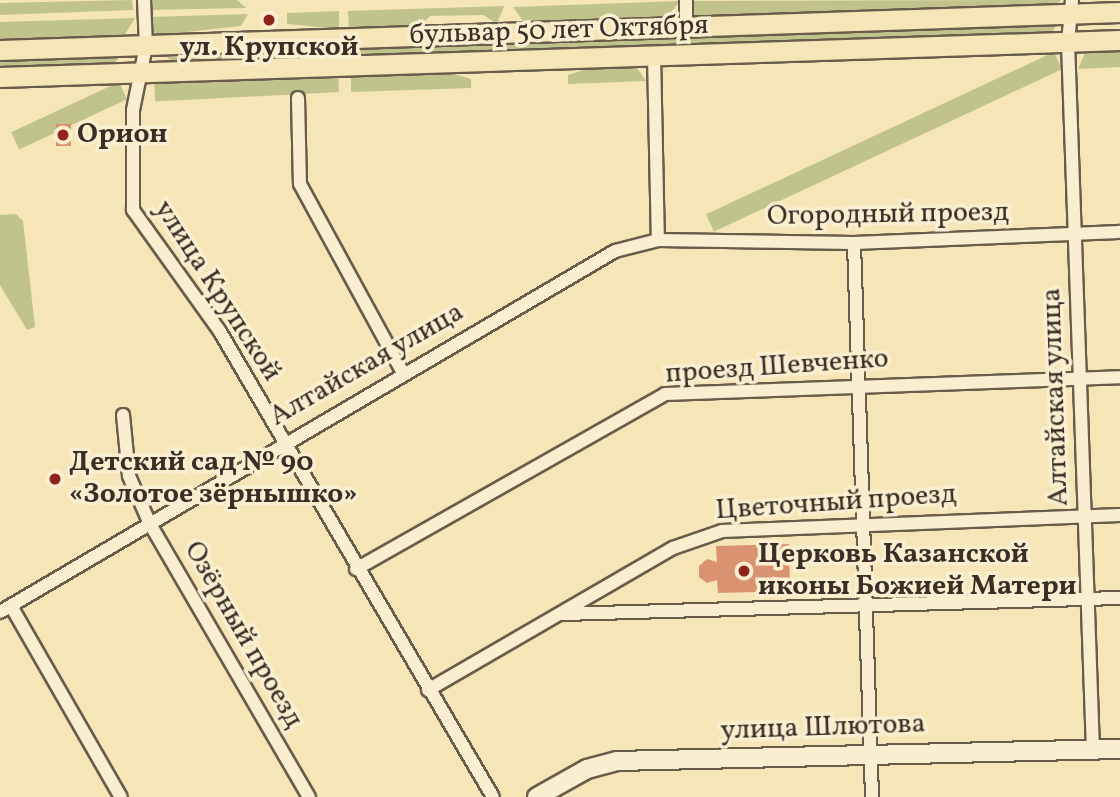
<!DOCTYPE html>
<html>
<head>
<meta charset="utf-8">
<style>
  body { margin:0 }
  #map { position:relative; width:1120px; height:797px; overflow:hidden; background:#f6e5b6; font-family:Vollkorn,serif }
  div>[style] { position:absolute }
  .green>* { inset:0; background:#c0c38c; transform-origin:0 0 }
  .building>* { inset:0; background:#da9370; transform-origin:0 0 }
  .roads { filter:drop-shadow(2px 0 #695c4a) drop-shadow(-2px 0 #695c4a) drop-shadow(0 2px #695c4a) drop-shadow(0 -2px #695c4a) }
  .minor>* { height:12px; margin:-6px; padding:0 6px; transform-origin:6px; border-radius:6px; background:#f9eed0 }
  .secondary>* { height:18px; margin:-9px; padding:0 9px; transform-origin:9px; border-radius:9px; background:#f9eed0 }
  .primary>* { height:19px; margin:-9.5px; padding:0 9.5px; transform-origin:9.5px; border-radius:9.5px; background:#f6e5b6 }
  .dots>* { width:19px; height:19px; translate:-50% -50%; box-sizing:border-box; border:4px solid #f9eed0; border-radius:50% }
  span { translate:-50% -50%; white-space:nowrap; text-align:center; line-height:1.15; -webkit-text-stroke:7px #f9eed0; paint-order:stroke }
  .street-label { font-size:28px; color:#3a2e26 }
  .poi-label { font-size:28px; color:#3a2e26; font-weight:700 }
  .left { translate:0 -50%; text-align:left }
</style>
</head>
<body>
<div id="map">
  <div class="green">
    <i style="clip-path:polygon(132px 0,133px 10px,0 15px,0 3px)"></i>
    <i style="clip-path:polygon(151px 0,237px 0,246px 8px,148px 10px)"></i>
    <i style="clip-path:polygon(1062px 0,1052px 6px,692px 18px,692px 1px)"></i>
    <i style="clip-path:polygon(680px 1px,666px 19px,525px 24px,513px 7px)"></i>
    <i style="clip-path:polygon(504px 6px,497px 24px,483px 15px,430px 16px,420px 27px,349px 29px,348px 11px)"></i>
    <i style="clip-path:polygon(339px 11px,339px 29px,287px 24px,287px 13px)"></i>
    <i style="clip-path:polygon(248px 14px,241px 26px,159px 35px,151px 30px,148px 17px)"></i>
    <i style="clip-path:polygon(135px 18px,124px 36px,0 41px,0 22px)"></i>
    <i style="clip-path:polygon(1047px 23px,1055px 27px,1051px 34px,350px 58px,350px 46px)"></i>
    <i style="clip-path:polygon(338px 46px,338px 58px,172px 62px,167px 57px)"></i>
    <i style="clip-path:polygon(1120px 49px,1120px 67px,1078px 69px,1086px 51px)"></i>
    <i style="left:1054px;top:52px;width:19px;height:384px;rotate:65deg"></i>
    <i style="clip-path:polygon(120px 55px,115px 63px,0 67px,0 57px)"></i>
    <i style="clip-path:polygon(598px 65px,635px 65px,646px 81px,568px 84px,568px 75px)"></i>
    <i style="clip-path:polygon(441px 70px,471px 79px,471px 88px,351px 92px,351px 73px)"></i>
    <i style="left:338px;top:74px;width:18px;height:184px;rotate:87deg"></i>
    <i style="left:119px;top:82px;width:19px;height:119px;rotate:65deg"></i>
    <i style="clip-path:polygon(16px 214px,23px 221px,35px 327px,27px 330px,0 285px,0 215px)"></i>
  </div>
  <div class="building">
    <i style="left:56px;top:124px;width:15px;height:22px"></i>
    <i style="clip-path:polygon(789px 544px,790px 591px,718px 593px,717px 580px,707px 583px,699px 577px,699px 566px,707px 559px,717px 562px,716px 546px)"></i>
  </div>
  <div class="roads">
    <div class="minor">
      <i style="left:144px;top:0;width:46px;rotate:87.5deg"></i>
      <i style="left:146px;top:46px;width:65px;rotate:101.5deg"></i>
      <i style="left:133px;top:110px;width:100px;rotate:90deg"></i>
      <i style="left:133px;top:210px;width:148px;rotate:54.4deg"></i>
      <i style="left:219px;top:330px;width:541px;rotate:59.6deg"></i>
      <i style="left:1072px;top:0;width:42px;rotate:95.4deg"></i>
      <i style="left:1068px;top:42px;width:708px;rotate:87.98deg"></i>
      <i style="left:686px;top:28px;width:28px;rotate:-90deg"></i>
      <i style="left:654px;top:55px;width:185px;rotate:88.8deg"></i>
      <i style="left:298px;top:98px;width:86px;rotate:88.7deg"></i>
      <i style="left:300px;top:184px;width:213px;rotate:61.4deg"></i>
      <i style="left:854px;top:243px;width:554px;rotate:88.14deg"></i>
      <i style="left:123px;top:415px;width:61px;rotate:84.4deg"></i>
      <i style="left:129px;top:476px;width:52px;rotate:66.4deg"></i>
      <i style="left:150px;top:524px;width:316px;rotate:59.8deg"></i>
      <i style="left:356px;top:569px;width:355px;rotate:-29.5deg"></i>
      <i style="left:665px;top:394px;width:455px;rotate:-2.1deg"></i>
      <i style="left:11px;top:606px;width:220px;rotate:60.1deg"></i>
      <i style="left:0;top:612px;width:713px;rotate:-30.41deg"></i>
      <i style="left:615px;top:251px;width:44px;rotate:-14.3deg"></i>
      <i style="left:658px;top:240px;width:196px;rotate:0.9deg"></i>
      <i style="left:854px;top:243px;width:266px;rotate:-2.4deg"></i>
      <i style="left:563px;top:614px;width:557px;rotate:-1.65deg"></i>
      <i style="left:428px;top:690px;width:283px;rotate:-30.1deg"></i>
      <i style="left:673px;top:548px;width:52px;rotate:-19.1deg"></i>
      <i style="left:722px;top:531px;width:398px;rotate:-2.3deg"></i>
    </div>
    <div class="secondary">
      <i style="left:537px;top:797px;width:57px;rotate:-29.2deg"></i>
      <i style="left:587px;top:769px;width:31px;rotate:-15deg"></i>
      <i style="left:617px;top:761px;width:503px;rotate:-1.37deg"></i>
    </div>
    <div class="primary">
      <i style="left:0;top:50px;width:1121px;rotate:-1.94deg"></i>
      <i style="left:0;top:77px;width:1121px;rotate:-1.89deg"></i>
    </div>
  </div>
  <div class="dots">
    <i style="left:269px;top:20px;background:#8f2418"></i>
    <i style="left:63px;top:135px;background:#8f2418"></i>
    <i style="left:55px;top:479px;background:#8f2418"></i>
    <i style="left:744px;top:571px;background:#8f2418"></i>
  </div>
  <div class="street-label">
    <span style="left:559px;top:31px;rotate:-2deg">бульвар 50 лет Октября</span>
    <span style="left:888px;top:215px;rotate:-1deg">Огородный проезд</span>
    <span style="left:217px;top:291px;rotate:57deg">улица Крупской</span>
    <span style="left:367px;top:365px;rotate:-30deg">Алтайская улица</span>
    <span style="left:777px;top:367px;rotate:-4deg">проезд Шевченко</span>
    <span style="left:1056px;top:397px;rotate:-92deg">Алтайская улица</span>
    <span style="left:836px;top:503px;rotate:-4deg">Цветочный проезд</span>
    <span style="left:243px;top:635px;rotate:60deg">Озёрный проезд</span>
    <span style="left:823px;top:728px;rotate:-2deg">улица Шлютова</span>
  </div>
  <div class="poi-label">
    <span style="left:269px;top:48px">ул. Крупской</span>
    <span class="left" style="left:77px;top:135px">Орион</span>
    <span class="left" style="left:69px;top:479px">Детский сад № 90<br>«Золотое зёрнышко»</span>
    <span class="left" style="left:758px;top:571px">Церковь Казанской<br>иконы Божией Матери</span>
  </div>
</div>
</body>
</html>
